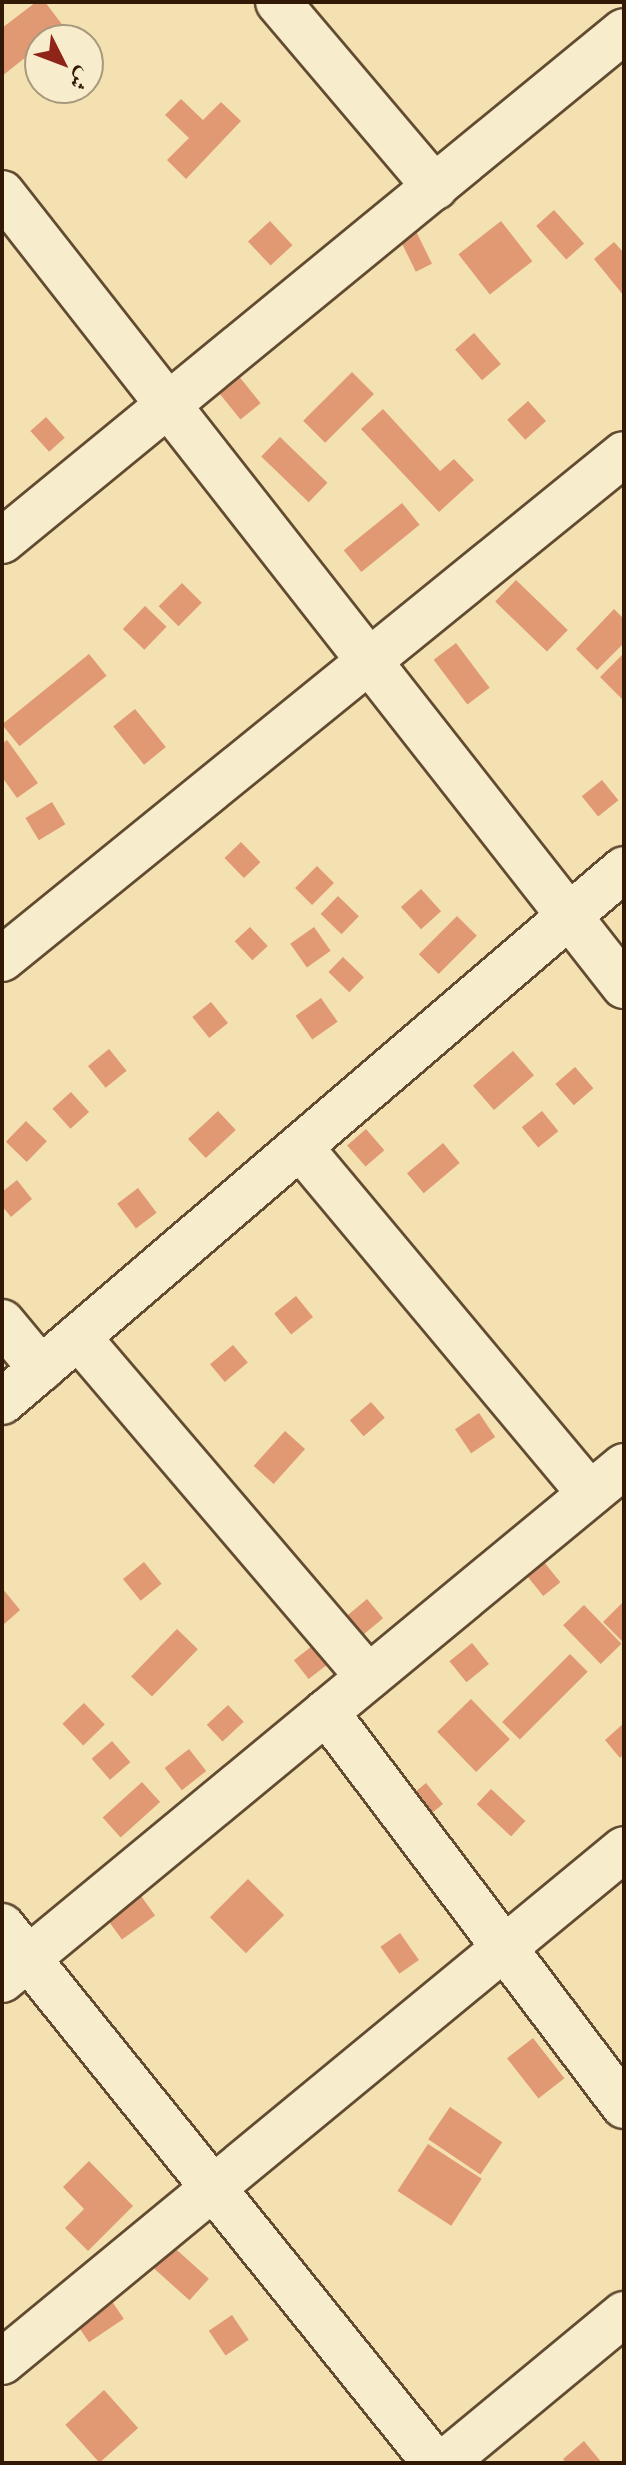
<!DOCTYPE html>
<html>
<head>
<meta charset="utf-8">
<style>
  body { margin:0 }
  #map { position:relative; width:626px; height:2465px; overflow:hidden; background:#f3e1b1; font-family:"Libre Caslon Text",Amiri,serif }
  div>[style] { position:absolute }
  .building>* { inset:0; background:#e19974; transform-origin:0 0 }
  .roads { filter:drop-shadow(2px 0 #624b31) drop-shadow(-2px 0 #624b31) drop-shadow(0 2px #624b31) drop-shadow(0 -2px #624b31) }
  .minor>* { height:44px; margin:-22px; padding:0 22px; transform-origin:22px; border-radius:22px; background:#f7eccc }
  span { translate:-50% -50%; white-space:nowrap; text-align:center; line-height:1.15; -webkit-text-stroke:6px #f7eccc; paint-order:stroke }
  .frame { position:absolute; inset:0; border:4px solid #321906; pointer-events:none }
  .north { position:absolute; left:24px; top:24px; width:80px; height:80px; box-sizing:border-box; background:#f7eccc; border:2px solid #a8987d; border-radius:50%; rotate:132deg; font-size:22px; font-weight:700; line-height:32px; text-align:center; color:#321906 }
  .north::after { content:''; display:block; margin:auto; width:28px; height:36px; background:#8f2418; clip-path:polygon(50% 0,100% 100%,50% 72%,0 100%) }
</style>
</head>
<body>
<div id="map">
  <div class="building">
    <i style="clip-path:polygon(36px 2px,45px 2px,64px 27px,40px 40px,40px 46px,2px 76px,2px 28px)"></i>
    <i style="clip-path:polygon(181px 99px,203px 120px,221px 102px,241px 121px,186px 179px,167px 160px,189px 138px,165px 115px)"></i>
    <i style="left:554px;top:210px;width:45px;height:24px;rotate:48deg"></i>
    <i style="left:270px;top:221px;width:33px;height:30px;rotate:47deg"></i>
    <i style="left:501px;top:221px;width:51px;height:54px;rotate:52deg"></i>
    <i style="left:414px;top:227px;width:41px;height:18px;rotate:64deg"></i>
    <i style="clip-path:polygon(614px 242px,624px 253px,624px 296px,594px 259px)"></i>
    <i style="left:474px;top:333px;width:41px;height:25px;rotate:49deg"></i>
    <i style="left:233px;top:369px;width:44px;height:26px;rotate:51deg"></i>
    <i style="left:352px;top:372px;width:31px;height:69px;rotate:45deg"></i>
    <i style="left:528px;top:401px;width:27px;height:28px;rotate:48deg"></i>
    <i style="clip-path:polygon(383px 409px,440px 471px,454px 459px,474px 480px,439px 512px,361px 429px)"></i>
    <i style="left:46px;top:417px;width:28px;height:21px;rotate:48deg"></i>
    <i style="left:280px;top:437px;width:66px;height:27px;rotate:44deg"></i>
    <i style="left:402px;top:503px;width:28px;height:75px;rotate:51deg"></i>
    <i style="left:516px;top:580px;width:72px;height:30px;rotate:44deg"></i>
    <i style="left:182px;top:583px;width:28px;height:33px;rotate:45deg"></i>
    <i style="left:145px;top:606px;width:30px;height:32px;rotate:44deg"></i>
    <i style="clip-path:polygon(614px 609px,624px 619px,624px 643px,597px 670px,576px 649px)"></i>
    <i style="left:456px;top:643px;width:56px;height:28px;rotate:53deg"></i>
    <i style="clip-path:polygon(624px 653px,624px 701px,600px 677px)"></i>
    <i style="left:89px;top:654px;width:28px;height:112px;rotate:51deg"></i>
    <i style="left:135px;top:709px;width:49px;height:28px;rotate:51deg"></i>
    <i style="clip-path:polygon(7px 740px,38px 783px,17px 798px,2px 777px,2px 744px)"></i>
    <i style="left:602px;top:780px;width:26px;height:26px;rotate:51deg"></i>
    <i style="left:52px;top:802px;width:26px;height:31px;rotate:59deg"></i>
    <i style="left:241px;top:842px;width:28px;height:23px;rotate:46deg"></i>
    <i style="left:317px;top:866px;width:24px;height:31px;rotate:45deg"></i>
    <i style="left:421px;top:889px;width:30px;height:27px;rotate:48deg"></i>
    <i style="left:338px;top:896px;width:29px;height:25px;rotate:44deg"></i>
    <i style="left:457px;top:916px;width:28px;height:54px;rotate:45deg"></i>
    <i style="left:250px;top:927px;width:26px;height:21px;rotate:47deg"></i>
    <i style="left:314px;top:927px;width:29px;height:29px;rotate:55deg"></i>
    <i style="left:343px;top:957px;width:29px;height:21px;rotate:44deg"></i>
    <i style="left:321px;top:998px;width:29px;height:31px;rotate:55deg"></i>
    <i style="left:211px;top:1002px;width:27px;height:24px;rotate:51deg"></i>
    <i style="left:109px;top:1049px;width:28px;height:27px;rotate:51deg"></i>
    <i style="left:513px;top:1051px;width:32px;height:53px;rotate:49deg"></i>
    <i style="left:575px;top:1067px;width:28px;height:26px;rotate:49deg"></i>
    <i style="left:71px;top:1092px;width:27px;height:25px;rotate:48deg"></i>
    <i style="left:218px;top:1111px;width:26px;height:41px;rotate:47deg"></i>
    <i style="left:542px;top:1111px;width:26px;height:26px;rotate:51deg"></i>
    <i style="left:26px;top:1121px;width:29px;height:29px;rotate:44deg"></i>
    <i style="left:366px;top:1129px;width:28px;height:25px;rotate:49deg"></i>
    <i style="left:443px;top:1143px;width:26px;height:47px;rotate:50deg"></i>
    <i style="clip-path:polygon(17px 1180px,32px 1199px,11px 1217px,2px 1206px,2px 1192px)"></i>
    <i style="left:138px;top:1188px;width:31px;height:26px;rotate:53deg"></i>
    <i style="left:296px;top:1296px;width:27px;height:28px;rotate:51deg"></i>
    <i style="left:233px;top:1345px;width:23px;height:30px;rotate:50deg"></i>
    <i style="left:371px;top:1402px;width:21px;height:28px;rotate:49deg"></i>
    <i style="left:479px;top:1413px;width:29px;height:29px;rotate:56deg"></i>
    <i style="left:285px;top:1431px;width:27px;height:47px;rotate:42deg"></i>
    <i style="left:144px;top:1562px;width:28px;height:27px;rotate:51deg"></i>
    <i style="left:544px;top:1562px;width:26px;height:22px;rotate:51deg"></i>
    <i style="clip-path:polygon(2px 1588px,20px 1610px,2px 1626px)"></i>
    <i style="left:367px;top:1599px;width:25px;height:26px;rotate:50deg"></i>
    <i style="clip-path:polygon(624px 1601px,624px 1643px,603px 1622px)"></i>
    <i style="left:584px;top:1605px;width:54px;height:29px;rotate:46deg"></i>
    <i style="left:177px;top:1629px;width:29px;height:66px;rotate:44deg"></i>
    <i style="left:472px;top:1643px;width:27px;height:29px;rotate:51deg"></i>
    <i style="left:312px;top:1646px;width:24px;height:23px;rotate:52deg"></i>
    <i style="left:570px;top:1654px;width:25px;height:96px;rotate:45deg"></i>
    <i style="left:471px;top:1699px;width:56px;height:47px;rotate:46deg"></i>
    <i style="left:84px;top:1703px;width:30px;height:30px;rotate:46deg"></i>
    <i style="left:228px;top:1705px;width:23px;height:29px;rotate:47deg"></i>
    <i style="clip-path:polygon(624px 1723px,624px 1754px,620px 1758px,605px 1740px)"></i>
    <i style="left:112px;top:1741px;width:28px;height:27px;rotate:49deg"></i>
    <i style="left:189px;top:1749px;width:28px;height:31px;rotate:52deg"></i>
    <i style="left:142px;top:1782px;width:27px;height:53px;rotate:48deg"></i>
    <i style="left:426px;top:1783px;width:27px;height:23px;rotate:51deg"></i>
    <i style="left:491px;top:1789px;width:47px;height:21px;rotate:43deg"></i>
    <i style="left:248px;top:1879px;width:51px;height:54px;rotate:45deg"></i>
    <i style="left:141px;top:1896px;width:24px;height:41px;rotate:54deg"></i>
    <i style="left:400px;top:1933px;width:33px;height:24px;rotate:55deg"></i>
    <i style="left:533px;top:2038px;width:51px;height:33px;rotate:52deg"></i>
    <i style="left:450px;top:2107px;width:63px;height:39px;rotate:34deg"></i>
    <i style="left:428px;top:2144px;width:64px;height:56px;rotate:33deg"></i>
    <i style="clip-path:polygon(89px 2161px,133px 2206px,88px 2251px,65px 2228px,84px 2209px,63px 2187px)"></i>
    <i style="left:168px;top:2242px;width:55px;height:29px;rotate:42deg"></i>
    <i style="left:107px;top:2294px;width:30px;height:42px;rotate:56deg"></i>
    <i style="left:232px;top:2315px;width:30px;height:28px;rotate:56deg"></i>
    <i style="left:104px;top:2390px;width:51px;height:52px;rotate:48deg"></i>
    <i style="clip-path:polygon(584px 2441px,602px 2463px,566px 2463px,563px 2459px)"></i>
  </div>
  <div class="roads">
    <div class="minor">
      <i style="left:278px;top:2px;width:243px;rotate:49.7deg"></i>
      <i style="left:2px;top:193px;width:1008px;rotate:51.89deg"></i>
      <i style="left:2px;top:541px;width:804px;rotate:-39.35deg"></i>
      <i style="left:2px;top:959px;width:801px;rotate:-39.07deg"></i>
      <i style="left:300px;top:1147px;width:452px;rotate:50.1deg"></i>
      <i style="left:2px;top:1322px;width:61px;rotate:50.3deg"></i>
      <i style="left:78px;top:1337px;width:447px;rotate:49.5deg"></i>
      <i style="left:2px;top:1402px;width:819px;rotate:-40.59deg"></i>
      <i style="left:326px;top:1712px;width:494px;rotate:52.9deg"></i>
      <i style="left:2px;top:1926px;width:690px;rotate:51.12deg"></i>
      <i style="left:2px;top:1980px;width:807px;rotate:-39.57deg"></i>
      <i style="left:2px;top:2362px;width:806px;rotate:-39.51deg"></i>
      <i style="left:444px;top:2463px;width:234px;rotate:-39.6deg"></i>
    </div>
  </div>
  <div class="frame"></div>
  <div class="north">ش</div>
</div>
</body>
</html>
